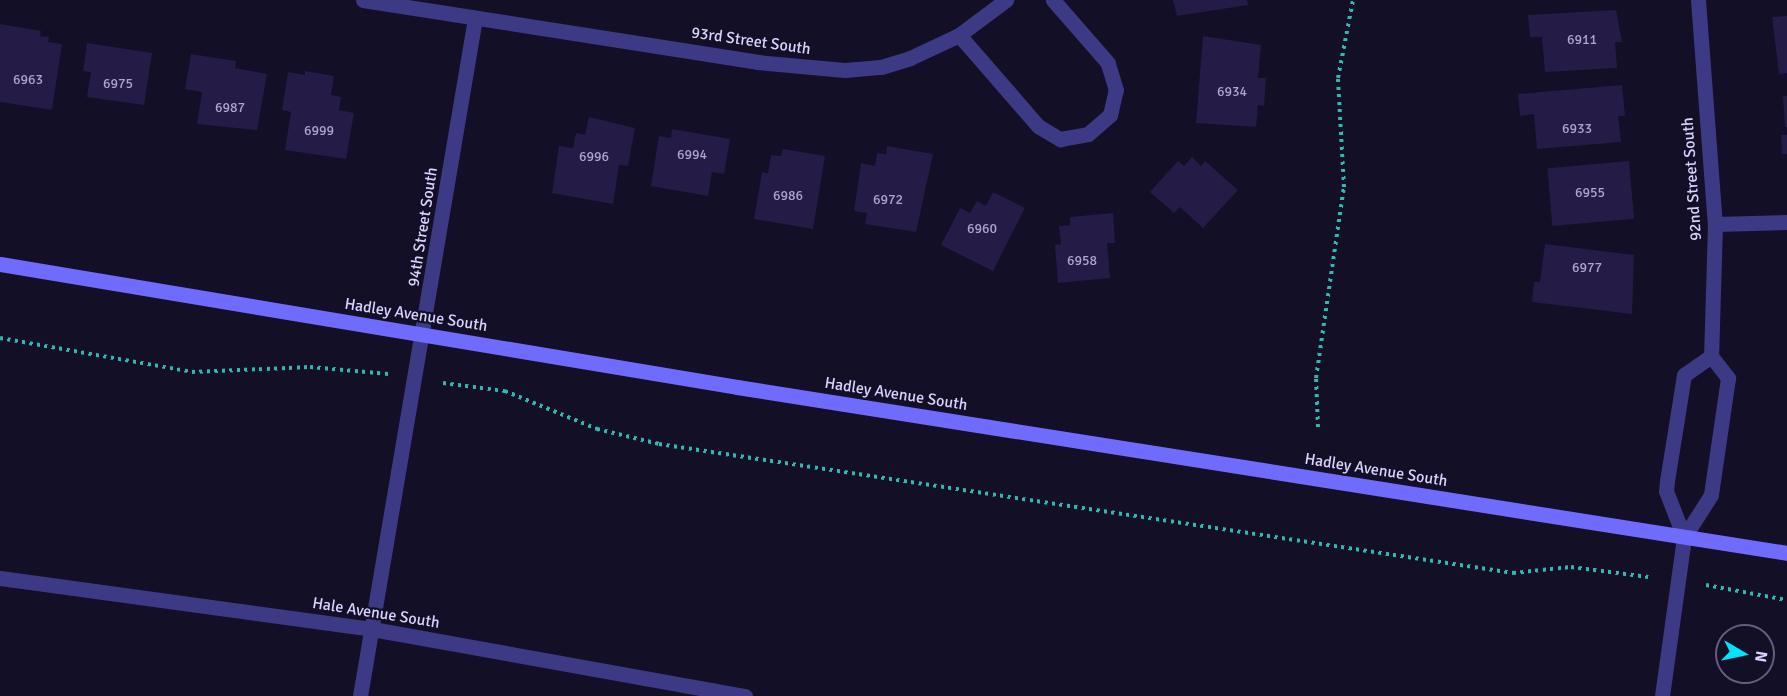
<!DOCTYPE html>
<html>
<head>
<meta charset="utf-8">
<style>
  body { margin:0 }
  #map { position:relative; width:1787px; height:696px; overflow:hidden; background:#130f26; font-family:Signika,sans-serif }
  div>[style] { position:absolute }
  .building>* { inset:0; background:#241b47; transform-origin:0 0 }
  .path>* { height:4px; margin-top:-2px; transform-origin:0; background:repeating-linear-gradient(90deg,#2fb8b0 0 3px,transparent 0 7.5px) }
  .street>* { height:15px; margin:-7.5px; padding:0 7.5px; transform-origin:7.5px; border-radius:7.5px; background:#3d3a85 }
  .secondary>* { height:15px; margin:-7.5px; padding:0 7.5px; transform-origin:7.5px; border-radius:7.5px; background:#6f6bff }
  span { translate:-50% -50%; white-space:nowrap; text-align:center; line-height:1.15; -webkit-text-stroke:4.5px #130f26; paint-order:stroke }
  .number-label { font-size:14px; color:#aca6d1 }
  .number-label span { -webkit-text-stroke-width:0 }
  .street-label { font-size:16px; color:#d9d4ff }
  .north { position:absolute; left:1715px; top:624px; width:60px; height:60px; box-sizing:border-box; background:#130f26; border:2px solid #625e7d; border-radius:50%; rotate:99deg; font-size:16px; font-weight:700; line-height:24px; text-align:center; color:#d9d4ff }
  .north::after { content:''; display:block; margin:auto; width:21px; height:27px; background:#00e5ff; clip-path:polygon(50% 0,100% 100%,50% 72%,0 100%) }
</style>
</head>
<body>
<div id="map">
  <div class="building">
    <i style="clip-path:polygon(1173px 0,1247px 0,1248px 5px,1177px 16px)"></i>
    <i style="clip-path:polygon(1616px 10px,1622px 42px,1615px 42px,1617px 68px,1545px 72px,1542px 37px,1530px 37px,1528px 15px)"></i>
    <i style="clip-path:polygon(1787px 16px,1787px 73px,1779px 74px,1772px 17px)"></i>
    <i style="clip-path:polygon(0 24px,41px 31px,40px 36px,49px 37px,48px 42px,62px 44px,52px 110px,0 102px)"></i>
    <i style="clip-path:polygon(1203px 36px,1261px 45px,1258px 78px,1266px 78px,1264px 106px,1258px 105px,1256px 127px,1196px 123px)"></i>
    <i style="clip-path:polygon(87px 43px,152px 53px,144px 105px,87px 97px,91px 72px,83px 71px)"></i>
    <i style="clip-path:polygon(191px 54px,236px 61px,235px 68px,267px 74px,257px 130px,197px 124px,202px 92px,185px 89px)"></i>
    <i style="clip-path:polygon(305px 71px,334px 76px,331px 95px,341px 97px,339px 110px,354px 113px,346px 159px,285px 150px,291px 112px,282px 110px,288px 72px,305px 75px)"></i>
    <i style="clip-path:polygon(1622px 85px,1625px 116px,1618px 116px,1621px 142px,1537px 149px,1534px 114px,1520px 116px,1518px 94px)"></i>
    <i style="clip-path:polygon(1783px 96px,1787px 96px,1787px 127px,1785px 127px)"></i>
    <i style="clip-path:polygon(589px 117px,635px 128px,628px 166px,619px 165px,613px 204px,552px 193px,559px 146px,573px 148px,576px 133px,585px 135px)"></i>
    <i style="clip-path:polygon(672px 129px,730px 139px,724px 174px,712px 172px,708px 196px,651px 186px,659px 136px,671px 138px)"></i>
    <i style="clip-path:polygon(1781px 135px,1787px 135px,1787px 154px,1782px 154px)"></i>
    <i style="clip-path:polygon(887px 146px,933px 154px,916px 232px,865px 224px,867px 213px,854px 211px,861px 163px,875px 166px,877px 153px,886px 154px)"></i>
    <i style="clip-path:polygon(783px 149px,825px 156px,813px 229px,754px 219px,762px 172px,768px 173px,771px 155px,781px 156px)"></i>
    <i style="clip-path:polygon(1192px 157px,1201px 166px,1205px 161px,1238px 190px,1203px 228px,1180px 207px,1174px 213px,1150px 192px,1178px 161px,1184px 166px)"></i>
    <i style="left:1629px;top:161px;width:58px;height:82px;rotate:85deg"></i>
    <i style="clip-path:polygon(993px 192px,1025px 208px,993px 271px,941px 245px,960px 208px,970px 213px,977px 201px,986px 206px)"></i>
    <i style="clip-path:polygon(1113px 213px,1115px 243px,1107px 243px,1110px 278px,1058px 283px,1055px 245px,1061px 244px,1059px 226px,1070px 225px,1070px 217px)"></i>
    <i style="clip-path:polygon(1545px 244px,1634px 255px,1632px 314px,1532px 302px,1534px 282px,1540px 282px)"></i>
  </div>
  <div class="path">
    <i style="left:0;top:338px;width:195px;rotate:10deg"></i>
    <i style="left:192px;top:372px;width:118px;rotate:-2.4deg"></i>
    <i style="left:310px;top:367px;width:79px;rotate:5.1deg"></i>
    <i style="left:443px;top:383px;width:63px;rotate:7.4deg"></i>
    <i style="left:505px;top:391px;width:100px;rotate:22.4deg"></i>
    <i style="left:597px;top:429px;width:64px;rotate:13.6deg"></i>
    <i style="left:659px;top:444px;width:864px;rotate:8.59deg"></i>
    <i style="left:1513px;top:573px;width:58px;rotate:-5.9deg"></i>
    <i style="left:1571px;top:567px;width:78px;rotate:7.4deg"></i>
    <i style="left:1318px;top:427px;width:49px;rotate:-92.3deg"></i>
    <i style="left:1316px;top:378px;width:193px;rotate:-81.7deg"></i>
    <i style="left:1344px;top:187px;width:109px;rotate:-93.2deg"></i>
    <i style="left:1338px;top:78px;width:79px;rotate:-79.1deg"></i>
    <i style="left:1706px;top:585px;width:82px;rotate:10.5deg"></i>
  </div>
  <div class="street">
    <i style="left:363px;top:0;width:399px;rotate:8.9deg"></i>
    <i style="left:757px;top:62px;width:88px;rotate:5.2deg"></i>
    <i style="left:845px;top:70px;width:36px;rotate:-5deg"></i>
    <i style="left:881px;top:67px;width:30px;rotate:-17deg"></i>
    <i style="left:910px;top:58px;width:54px;rotate:-25.1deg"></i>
    <i style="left:959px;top:35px;width:59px;rotate:-36.7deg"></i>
    <i style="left:1698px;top:0;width:225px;rotate:85.7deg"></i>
    <i style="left:1715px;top:224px;width:132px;rotate:91.7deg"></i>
    <i style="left:1711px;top:356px;width:28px;rotate:52deg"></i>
    <i style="left:1728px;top:378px;width:118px;rotate:98.3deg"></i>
    <i style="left:1711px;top:495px;width:50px;rotate:122.7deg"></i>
    <i style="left:1684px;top:537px;width:49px;rotate:-111.4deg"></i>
    <i style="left:1666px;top:491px;width:10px;rotate:-84deg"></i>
    <i style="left:1667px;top:481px;width:107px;rotate:-80.9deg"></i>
    <i style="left:1684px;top:375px;width:33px;rotate:-35deg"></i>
    <i style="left:959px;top:35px;width:121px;rotate:49deg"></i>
    <i style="left:1038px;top:126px;width:26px;rotate:31deg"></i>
    <i style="left:1060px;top:139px;width:28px;rotate:-10deg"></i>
    <i style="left:1088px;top:134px;width:29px;rotate:-41deg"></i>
    <i style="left:1110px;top:115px;width:26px;rotate:-77deg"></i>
    <i style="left:1116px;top:90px;width:28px;rotate:-107deg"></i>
    <i style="left:1108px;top:63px;width:84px;rotate:-131.1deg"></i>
    <i style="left:1715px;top:224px;width:72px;rotate:-1.6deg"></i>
    <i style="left:0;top:578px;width:375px;rotate:7.8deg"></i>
    <i style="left:372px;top:629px;width:379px;rotate:10.2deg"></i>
    <i style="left:360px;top:696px;width:688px;rotate:-80.37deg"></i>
    <i style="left:1662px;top:696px;width:161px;rotate:-82.1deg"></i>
  </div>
  <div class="secondary">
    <i style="left:0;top:264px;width:747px;rotate:9.47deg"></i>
    <i style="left:737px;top:387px;width:1063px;rotate:8.98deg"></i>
  </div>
  <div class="number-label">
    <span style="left:1582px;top:40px">6911</span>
    <span style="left:28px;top:80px">6963</span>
    <span style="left:118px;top:84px">6975</span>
    <span style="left:1232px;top:92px">6934</span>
    <span style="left:230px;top:108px">6987</span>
    <span style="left:1577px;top:129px">6933</span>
    <span style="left:319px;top:131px">6999</span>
    <span style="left:692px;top:155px">6994</span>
    <span style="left:594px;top:157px">6996</span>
    <span style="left:1590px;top:193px">6955</span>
    <span style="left:788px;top:196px">6986</span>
    <span style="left:888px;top:200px">6972</span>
    <span style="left:982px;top:229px">6960</span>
    <span style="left:1082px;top:261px">6958</span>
    <span style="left:1587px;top:268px">6977</span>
  </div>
  <div class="street-label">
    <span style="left:751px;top:41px;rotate:8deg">93rd Street South</span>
    <span style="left:1692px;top:179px;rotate:-94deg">92nd Street South</span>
    <span style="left:423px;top:227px;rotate:-81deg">94th Street South</span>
    <span style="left:416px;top:315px;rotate:9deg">Hadley Avenue South</span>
    <span style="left:896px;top:394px;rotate:9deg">Hadley Avenue South</span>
    <span style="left:1376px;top:470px;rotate:9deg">Hadley Avenue South</span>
    <span style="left:376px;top:613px;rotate:9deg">Hale Avenue South</span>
  </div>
  <div class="north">N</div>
</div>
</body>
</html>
